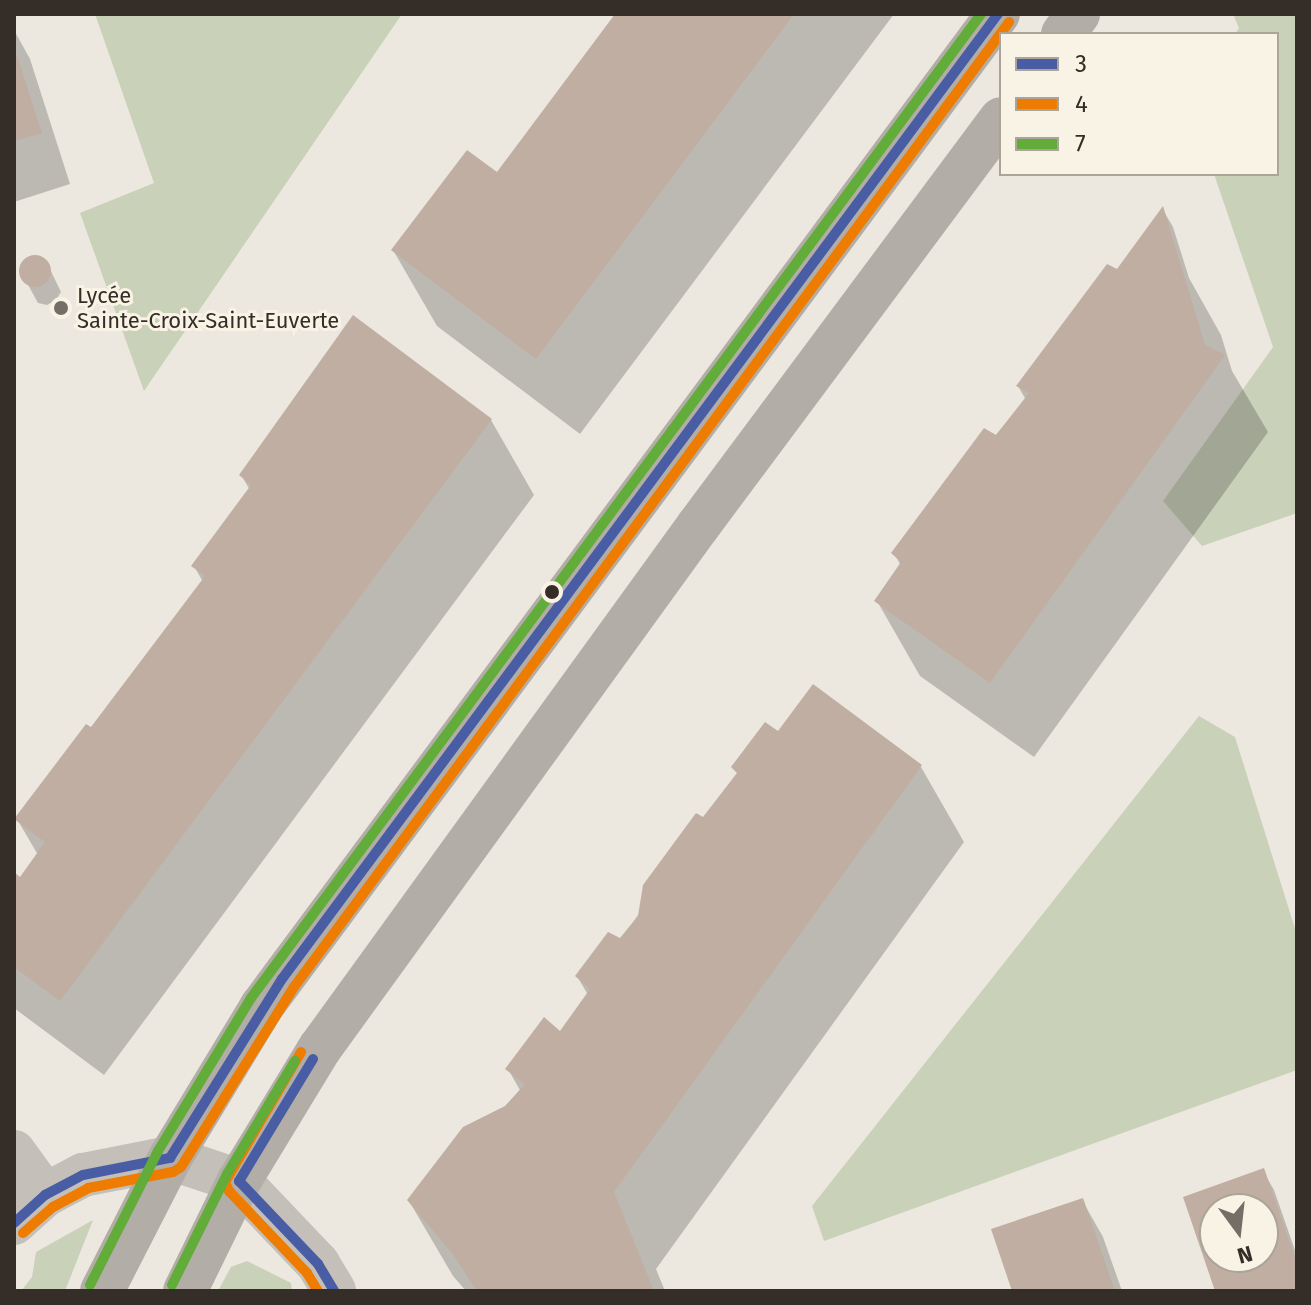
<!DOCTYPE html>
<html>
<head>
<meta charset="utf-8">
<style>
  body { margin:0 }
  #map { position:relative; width:1311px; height:1305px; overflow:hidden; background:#ece8df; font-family:"Fira Sans",sans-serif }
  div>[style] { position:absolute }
  .green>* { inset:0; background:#cad1b9 }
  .shadow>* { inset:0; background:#0003 }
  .building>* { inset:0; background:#bfaea1 }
  .round { border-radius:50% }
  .minor>* { height:44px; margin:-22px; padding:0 22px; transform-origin:22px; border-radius:22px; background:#c4bfb8 }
  .major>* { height:44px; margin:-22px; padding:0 22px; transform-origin:22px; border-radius:22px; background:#b3ada7 }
  .bus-1>* { height:10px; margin:-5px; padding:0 5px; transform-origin:5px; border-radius:5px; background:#495da4 }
  .bus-2>* { height:10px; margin:-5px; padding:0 5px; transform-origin:5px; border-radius:5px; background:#ee7c00 }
  .bus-3>* { height:10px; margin:-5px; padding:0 5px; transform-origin:5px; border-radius:5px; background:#62ac3a }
  .dots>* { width:22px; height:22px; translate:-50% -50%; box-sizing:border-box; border:4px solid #f9f3e6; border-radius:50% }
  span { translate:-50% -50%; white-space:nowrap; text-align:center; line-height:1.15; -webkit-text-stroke:6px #f9f3e6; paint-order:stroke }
  .poi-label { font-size:22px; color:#352d27 }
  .left { translate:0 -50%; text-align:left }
  .frame { position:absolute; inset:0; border:16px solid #352d27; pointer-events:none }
  .legend { position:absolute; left:999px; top:32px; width:280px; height:144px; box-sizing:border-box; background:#f9f3e6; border:2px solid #aba49a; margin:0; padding:10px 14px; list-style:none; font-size:24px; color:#352d27 }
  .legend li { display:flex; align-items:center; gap:16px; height:40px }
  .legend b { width:40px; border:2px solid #aba49a }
  .north { position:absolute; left:1199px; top:1193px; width:80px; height:80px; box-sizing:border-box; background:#f9f3e6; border:2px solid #aba49a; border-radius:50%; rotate:165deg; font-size:22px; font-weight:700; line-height:32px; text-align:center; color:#352d27 }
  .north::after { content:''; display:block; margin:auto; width:28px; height:36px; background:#756e67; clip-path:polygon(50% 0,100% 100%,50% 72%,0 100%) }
</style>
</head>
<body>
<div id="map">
  <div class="green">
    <i style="clip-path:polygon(95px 14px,402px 14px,144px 391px,80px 213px,154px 183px)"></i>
    <i style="clip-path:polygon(1233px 14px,1297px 14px,1297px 513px,1202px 546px,1163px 501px,1273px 347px,1214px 174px,1277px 174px,1277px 34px,1235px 34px,1239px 28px)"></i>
    <i style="clip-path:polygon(1199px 716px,1235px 737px,1297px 935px,1297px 1070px,824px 1241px,812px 1206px)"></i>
    <i style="clip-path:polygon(93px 1220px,65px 1291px,21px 1291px,32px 1277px,36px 1252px)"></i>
    <i style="clip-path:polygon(247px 1261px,291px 1283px,292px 1291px,218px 1291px,231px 1267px)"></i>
  </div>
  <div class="shadow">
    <i style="clip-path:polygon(618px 14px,894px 14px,580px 434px,437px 326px,393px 250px,498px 175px)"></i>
    <i style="clip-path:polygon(14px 30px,30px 59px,70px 184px,14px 202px)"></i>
    <i style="clip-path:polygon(1163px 210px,1173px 227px,1189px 278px,1221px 335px,1232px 371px,1268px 432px,1034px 757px,920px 676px,877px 601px,901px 566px,894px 553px,1026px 400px,1018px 386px,1117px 272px)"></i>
    <i style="clip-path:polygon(33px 256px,46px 261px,61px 292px,56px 300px,47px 305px,38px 303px,21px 272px,25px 260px)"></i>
    <i style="clip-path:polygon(491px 420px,534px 495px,104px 1075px,14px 1008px,14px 875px,21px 880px,38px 855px,17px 819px,91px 730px,203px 582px,194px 566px,250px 490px,241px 475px)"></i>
    <i style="clip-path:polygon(778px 733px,921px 767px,964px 842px,656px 1269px,665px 1291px,466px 1291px,453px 1276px,409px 1201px,521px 1092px,508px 1069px,560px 1034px,588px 995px,577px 976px,621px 940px,703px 820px)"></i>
    <i style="clip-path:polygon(evenodd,1263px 1171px,1274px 1190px,1297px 1256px,1297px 1291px,1217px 1291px,1185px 1198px,1263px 1171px,1215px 1209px,1263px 1209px,1263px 1257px,1215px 1257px,1215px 1209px)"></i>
    <i style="clip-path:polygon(1082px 1200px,1103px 1237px,1122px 1291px,1014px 1291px)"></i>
  </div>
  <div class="building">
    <i style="clip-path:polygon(615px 14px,794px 14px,536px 359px,391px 250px,467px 150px,497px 172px)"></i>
    <i style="clip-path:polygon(14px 47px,42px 133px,14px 141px)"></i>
    <i style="clip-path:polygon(1163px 206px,1205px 345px,1225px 355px,990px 683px,874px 601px,901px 562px,891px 553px,984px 428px,996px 435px,1029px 393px,1016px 386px,1107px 264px,1117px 269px)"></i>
    <i class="round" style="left:19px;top:255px;width:32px;height:32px"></i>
    <i style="clip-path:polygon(353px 315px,492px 419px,60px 1001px,14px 967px,14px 872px,20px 877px,45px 842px,14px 819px,86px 724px,91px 727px,205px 576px,191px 566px,251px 485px,239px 475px)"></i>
    <i style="clip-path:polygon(813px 684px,922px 765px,614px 1192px,654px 1291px,477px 1291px,452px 1253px,407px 1200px,463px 1127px,505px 1106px,525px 1084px,505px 1069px,544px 1017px,560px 1031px,590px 989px,575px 976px,608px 932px,620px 938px,638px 916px,643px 885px,696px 813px,703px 817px,737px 773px,731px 767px,765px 722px,778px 731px)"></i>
    <i style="clip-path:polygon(evenodd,1264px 1168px,1297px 1263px,1297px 1291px,1215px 1291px,1183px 1197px,1264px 1168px,1215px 1209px,1263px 1209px,1263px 1257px,1215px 1257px,1215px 1209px)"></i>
    <i style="clip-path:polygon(1083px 1198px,1115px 1291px,1012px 1291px,991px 1229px)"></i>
  </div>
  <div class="minor">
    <i style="left:14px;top:1152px;width:53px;rotate:54.2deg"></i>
    <i style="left:14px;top:1223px;width:42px;rotate:-42.1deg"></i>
    <i style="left:45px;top:1195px;width:43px;rotate:-27.8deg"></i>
    <i style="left:83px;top:1175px;width:89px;rotate:-11.1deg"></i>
    <i style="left:170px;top:1158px;width:73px;rotate:18.4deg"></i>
    <i style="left:239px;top:1181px;width:115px;rotate:46.4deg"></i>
    <i style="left:318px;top:1264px;width:31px;rotate:59deg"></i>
  </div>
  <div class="major">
    <i style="left:1063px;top:34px;width:25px;rotate:-53deg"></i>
    <i style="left:102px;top:1291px;width:149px;rotate:-62.9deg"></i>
    <i style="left:170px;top:1158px;width:178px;rotate:-58.8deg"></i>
    <i style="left:262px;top:1006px;width:1235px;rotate:-53.43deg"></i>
    <i style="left:185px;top:1291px;width:123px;rotate:-63.9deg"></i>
    <i style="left:239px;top:1181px;width:156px;rotate:-58.7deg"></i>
    <i style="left:320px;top:1048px;width:644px;rotate:-54.09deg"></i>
    <i style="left:698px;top:526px;width:507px;rotate:-53.33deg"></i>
  </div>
  <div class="bus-1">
    <i style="left:313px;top:1059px;width:143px;rotate:121.2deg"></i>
    <i style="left:239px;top:1181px;width:115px;rotate:46.4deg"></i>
    <i style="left:318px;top:1264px;width:31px;rotate:59deg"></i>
    <i style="left:14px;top:1223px;width:42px;rotate:-42.1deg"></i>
    <i style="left:45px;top:1195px;width:43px;rotate:-27.8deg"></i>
    <i style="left:83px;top:1175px;width:89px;rotate:-11.1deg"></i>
    <i style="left:170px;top:1158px;width:211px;rotate:-58deg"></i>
    <i style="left:282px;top:979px;width:1202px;rotate:-53.43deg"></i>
  </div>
  <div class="bus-2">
    <i style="left:301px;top:1052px;width:151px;rotate:120.3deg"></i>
    <i style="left:225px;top:1182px;width:10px;rotate:66deg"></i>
    <i style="left:229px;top:1191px;width:113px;rotate:46.4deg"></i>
    <i style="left:307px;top:1273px;width:21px;rotate:59deg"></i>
    <i style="left:23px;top:1233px;width:40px;rotate:-41deg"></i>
    <i style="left:53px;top:1207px;width:40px;rotate:-28deg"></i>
    <i style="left:88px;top:1188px;width:86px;rotate:-10.7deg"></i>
    <i style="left:173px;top:1172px;width:9px;rotate:-32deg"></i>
    <i style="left:181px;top:1167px;width:213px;rotate:-57.9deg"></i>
    <i style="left:294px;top:987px;width:1201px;rotate:-53.46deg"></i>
  </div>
  <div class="bus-3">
    <i style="left:90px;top:1285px;width:150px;rotate:-63.1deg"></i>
    <i style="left:158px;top:1151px;width:179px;rotate:-58.7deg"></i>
    <i style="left:251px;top:998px;width:1225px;rotate:-53.43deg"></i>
    <i style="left:172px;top:1285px;width:124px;rotate:-63.6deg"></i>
    <i style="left:227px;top:1174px;width:132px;rotate:-59deg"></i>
  </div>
  <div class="dots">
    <i style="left:61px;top:308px;background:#756e67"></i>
    <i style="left:552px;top:592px;background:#352d27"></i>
  </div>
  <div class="poi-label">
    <span class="left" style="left:77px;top:308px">Lycée<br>Sainte-Croix-Saint-Euverte</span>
  </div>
  <div class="frame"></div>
  <ul class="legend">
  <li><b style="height:10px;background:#495da4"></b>3</li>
  <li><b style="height:10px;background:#ee7c00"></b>4</li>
  <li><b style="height:10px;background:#62ac3a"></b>7</li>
  </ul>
  <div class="north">N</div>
</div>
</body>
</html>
